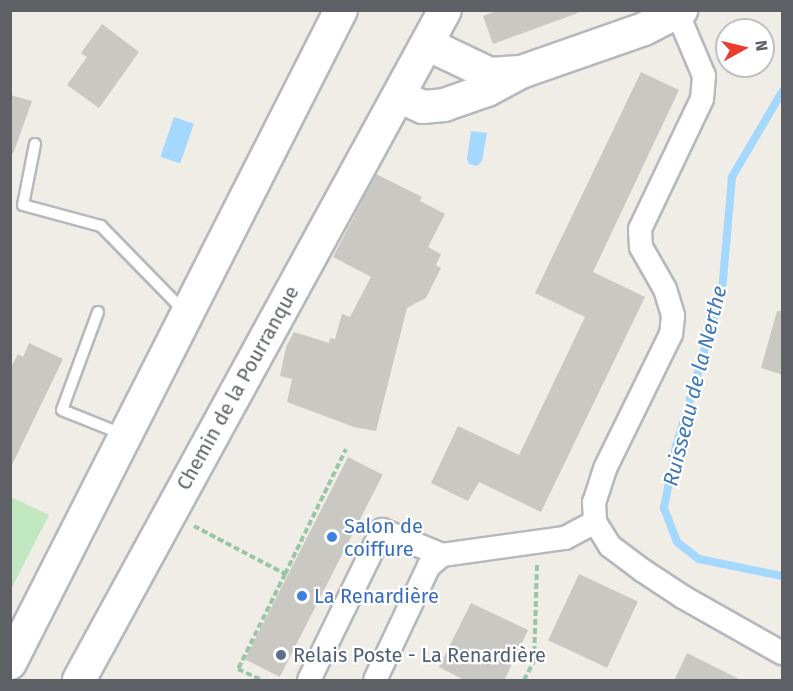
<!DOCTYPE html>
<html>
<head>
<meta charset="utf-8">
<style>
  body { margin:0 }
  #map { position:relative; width:793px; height:691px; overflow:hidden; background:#efede5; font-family:"Fira Sans",sans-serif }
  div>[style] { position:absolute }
  .green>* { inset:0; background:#c1e7c1 }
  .water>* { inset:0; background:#a5d8ff; transform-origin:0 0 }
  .stream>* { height:8px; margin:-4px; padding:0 4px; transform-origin:4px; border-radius:4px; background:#a5d8ff }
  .building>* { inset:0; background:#cac8c2; transform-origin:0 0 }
  .path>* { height:4px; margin-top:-2px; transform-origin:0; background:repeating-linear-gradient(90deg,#99c7a5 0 6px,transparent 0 9px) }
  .roads { filter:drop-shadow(2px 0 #b5b8bc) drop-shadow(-2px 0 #b5b8bc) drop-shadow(0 2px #b5b8bc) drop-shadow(0 -2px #b5b8bc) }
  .lane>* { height:10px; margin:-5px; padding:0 5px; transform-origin:5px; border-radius:5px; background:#fff }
  .street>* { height:22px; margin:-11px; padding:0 11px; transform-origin:11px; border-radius:11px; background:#fff }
  .secondary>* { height:32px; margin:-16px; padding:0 16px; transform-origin:16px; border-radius:16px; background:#fff }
  .dots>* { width:16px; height:16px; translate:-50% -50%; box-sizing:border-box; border:3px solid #fff; border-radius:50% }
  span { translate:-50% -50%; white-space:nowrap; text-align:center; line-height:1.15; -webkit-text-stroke:4.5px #fff; paint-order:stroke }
  .street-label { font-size:20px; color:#5d6166 }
  .shop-label { font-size:20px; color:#366cbe }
  .left { translate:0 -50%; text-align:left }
  .service-label { font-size:20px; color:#4e5e75 }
  .water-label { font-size:21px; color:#3f78b4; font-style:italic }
  .frame { position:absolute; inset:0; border:12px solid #5d6166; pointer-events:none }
  .north { position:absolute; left:715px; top:18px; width:60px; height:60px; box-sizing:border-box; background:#fff; border:2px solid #bec0c2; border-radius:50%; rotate:82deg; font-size:16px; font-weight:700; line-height:24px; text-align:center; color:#5d6166 }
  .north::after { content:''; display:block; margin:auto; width:21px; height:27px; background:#ed3b2d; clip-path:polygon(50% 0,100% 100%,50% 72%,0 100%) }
</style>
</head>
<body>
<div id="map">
  <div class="green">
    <i style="clip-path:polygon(11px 497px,49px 515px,11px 589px)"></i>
  </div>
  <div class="water">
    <i style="left:174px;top:117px;width:21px;height:42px;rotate:19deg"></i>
    <i style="clip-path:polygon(471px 131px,487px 133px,482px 161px,477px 166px,469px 164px,467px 159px)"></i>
  </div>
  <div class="stream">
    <i style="left:782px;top:92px;width:99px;rotate:120.5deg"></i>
    <i style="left:732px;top:177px;width:114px;rotate:95deg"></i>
    <i style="left:722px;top:291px;width:162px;rotate:106.5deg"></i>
    <i style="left:676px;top:446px;width:63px;rotate:101deg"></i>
    <i style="left:664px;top:508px;width:36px;rotate:69deg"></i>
    <i style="left:677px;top:542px;width:28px;rotate:38deg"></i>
    <i style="left:699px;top:559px;width:85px;rotate:11.6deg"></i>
  </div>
  <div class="building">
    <i style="clip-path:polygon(499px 10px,578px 10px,578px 13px,493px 44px,483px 16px)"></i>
    <i style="clip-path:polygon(102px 24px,139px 52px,99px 108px,67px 85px,87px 57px,81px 53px)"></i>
    <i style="clip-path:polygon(641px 72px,679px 90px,593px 272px,645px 297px,541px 512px,479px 482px,468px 501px,431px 483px,458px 426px,519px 455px,585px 317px,535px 293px)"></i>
    <i style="clip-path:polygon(10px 95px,32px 101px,13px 154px,10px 154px)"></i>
    <i style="clip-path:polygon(376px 174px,422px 197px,420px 201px,445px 214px,428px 247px,441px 254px,436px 265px,441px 268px,426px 298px,407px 308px,376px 431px,354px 427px,287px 402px,292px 379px,280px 376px,286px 347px,294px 332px,329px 343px,330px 338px,335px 339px,342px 314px,350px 317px,371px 277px,333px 257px)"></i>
    <i style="clip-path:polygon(777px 311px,783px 311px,783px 375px,761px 368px)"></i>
    <i style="clip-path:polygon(29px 343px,63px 359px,10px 469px,10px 369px,18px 354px,23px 357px)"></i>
    <i style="left:348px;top:457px;width:39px;height:227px;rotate:27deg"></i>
    <i style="left:579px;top:574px;width:65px;height:73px;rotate:25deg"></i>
    <i style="clip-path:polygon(471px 603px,528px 630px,504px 681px,466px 681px,439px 667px)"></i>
    <i style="clip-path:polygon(687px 653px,743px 681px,674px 681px)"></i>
  </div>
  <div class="path">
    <i style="left:194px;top:526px;width:103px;rotate:27.8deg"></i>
    <i style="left:285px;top:574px;width:106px;rotate:116.3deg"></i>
    <i style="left:238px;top:669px;width:26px;rotate:25deg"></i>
    <i style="left:285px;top:574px;width:139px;rotate:-64deg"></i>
    <i style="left:524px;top:680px;width:21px;rotate:-62deg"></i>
    <i style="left:534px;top:661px;width:96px;rotate:-88.2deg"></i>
  </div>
  <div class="roads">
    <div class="lane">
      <i style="left:35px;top:144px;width:62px;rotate:101.1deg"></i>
      <i style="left:23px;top:205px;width:81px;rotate:15.1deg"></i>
      <i style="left:101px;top:226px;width:120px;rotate:45.7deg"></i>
      <i style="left:98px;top:312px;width:104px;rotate:110.2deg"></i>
      <i style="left:62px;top:410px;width:65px;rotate:21.8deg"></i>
    </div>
    <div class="street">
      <i style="left:677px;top:12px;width:69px;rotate:67.1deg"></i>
      <i style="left:704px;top:76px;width:23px;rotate:95deg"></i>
      <i style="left:702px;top:99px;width:144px;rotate:115.5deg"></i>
      <i style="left:640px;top:229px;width:18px;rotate:87deg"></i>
      <i style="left:641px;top:247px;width:48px;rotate:60.3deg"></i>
      <i style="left:665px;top:289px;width:28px;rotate:73deg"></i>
      <i style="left:673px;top:316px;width:18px;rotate:96deg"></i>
      <i style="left:671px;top:334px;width:150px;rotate:116.1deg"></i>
      <i style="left:605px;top:469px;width:35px;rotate:108deg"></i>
      <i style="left:594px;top:502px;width:20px;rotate:87deg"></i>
      <i style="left:595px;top:522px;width:28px;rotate:58deg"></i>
      <i style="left:610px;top:546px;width:40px;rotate:37deg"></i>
      <i style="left:642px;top:570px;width:49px;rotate:33.4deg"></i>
      <i style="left:683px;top:597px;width:114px;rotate:29.5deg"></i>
      <i style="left:309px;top:680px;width:167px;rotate:-64deg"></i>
      <i style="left:382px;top:530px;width:65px;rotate:22.6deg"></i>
      <i style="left:375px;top:680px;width:126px;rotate:-64.7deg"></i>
      <i style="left:429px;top:566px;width:17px;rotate:-40deg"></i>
      <i style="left:442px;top:555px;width:124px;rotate:-7.9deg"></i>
      <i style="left:565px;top:538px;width:34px;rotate:-28deg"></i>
    </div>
    <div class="secondary">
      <i style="left:427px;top:44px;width:70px;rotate:25.5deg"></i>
      <i style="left:490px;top:74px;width:30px;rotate:-4deg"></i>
      <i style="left:399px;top:96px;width:26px;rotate:25deg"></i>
      <i style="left:423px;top:107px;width:21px;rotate:-5deg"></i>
      <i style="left:444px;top:105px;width:46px;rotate:-19.2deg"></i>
      <i style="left:487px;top:90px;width:38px;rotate:-28deg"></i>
      <i style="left:521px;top:72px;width:130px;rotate:-19.3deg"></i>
      <i style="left:644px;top:29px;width:42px;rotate:-27.2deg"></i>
      <i style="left:10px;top:663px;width:732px;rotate:-63.12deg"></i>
      <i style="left:79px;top:680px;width:763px;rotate:-61.35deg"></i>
    </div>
  </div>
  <div class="dots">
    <i style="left:332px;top:537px;background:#3f7fe0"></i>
    <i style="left:302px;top:596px;background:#3f7fe0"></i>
    <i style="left:281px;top:655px;background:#5c6f8a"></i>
  </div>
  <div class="street-label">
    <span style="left:238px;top:388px;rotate:-61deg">Chemin de la Pourranque</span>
  </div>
  <div class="shop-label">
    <span class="left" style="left:344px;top:538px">Salon de<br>coiffure</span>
    <span class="left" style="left:314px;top:596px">La Renardière</span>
  </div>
  <div class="service-label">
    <span class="left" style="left:293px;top:655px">Relais Poste - La Renardière</span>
  </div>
  <div class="water-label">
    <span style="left:695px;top:386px;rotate:-76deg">Ruisseau de la Nerthe</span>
  </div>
  <div class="frame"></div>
  <div class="north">N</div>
</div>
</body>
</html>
